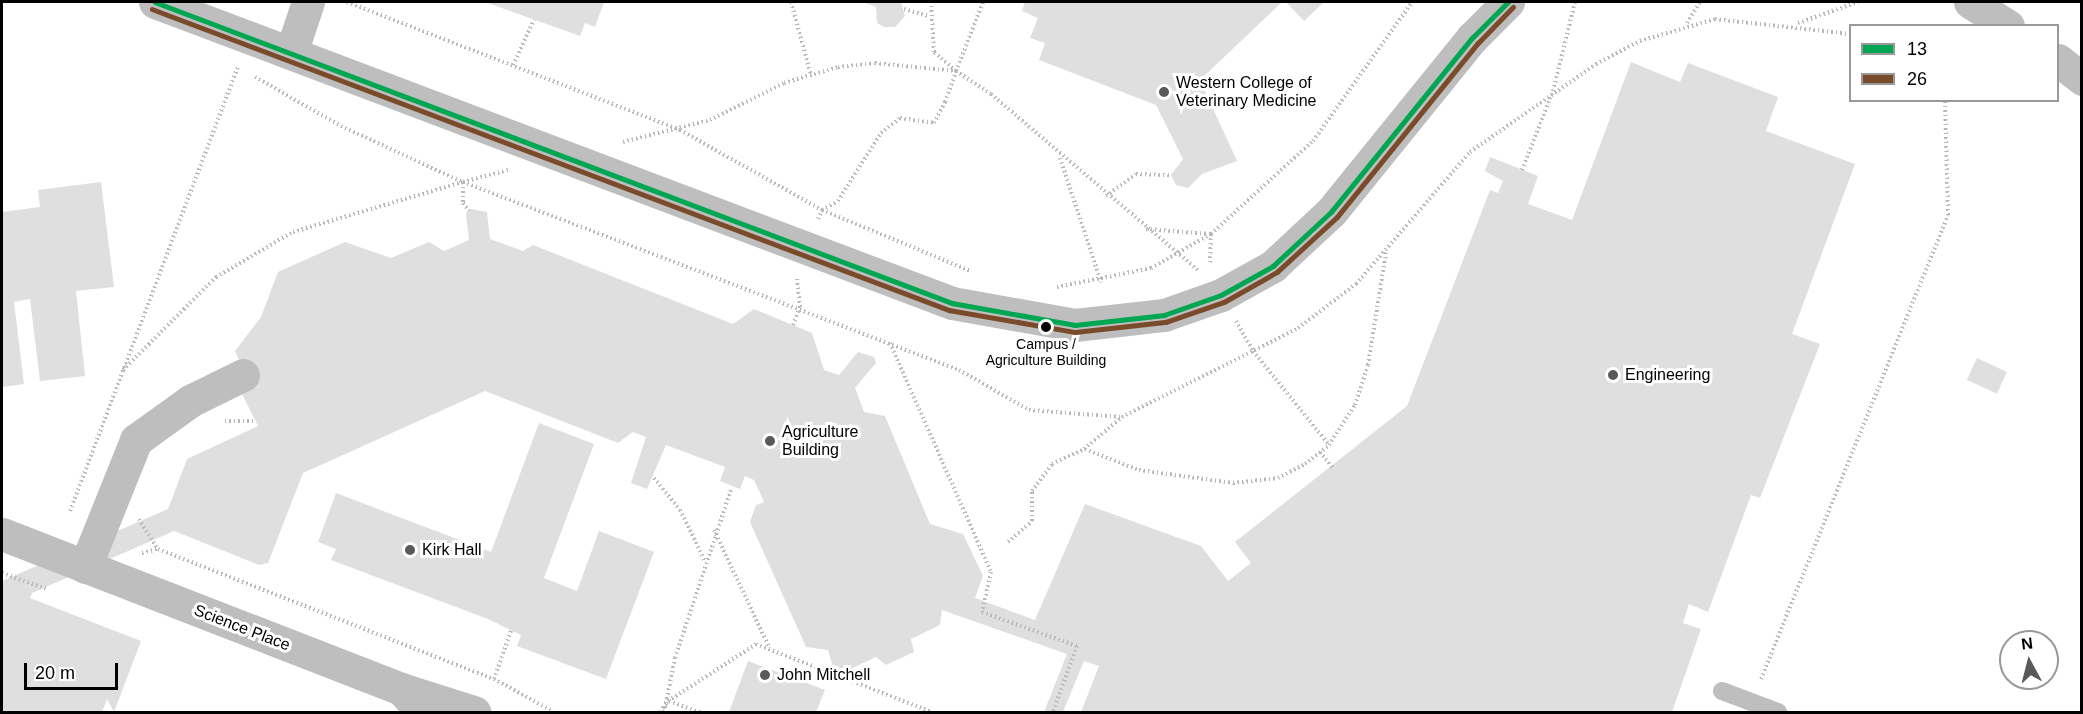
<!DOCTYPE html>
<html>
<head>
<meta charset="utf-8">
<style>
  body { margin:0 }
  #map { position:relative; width:2083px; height:714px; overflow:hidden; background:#fff; font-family:Arial,sans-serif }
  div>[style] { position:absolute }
  .building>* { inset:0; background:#dfdfdf; transform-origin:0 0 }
  .path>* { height:4px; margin-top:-2px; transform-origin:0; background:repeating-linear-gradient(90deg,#b9b9b9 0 1.5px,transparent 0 4.5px) }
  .service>* { height:18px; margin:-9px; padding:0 9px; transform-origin:9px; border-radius:9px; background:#bebebe }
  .minor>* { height:33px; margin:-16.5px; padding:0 16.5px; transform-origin:16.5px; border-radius:16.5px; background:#bebebe }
  .bus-1>* { height:4.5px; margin:-2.25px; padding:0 2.25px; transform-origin:2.25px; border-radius:2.25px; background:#00a651 }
  .bus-2>* { height:4.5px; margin:-2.25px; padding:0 2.25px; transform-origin:2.25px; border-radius:2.25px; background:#7a4b2a }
  .dots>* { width:16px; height:16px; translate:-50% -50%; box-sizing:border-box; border:3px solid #fff; border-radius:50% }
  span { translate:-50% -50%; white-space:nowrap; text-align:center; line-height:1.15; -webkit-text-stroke:6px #fff; paint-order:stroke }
  .bus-label { font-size:14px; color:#000 }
  .poi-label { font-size:16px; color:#000 }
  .left { translate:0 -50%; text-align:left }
  .street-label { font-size:16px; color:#000 }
  .frame { position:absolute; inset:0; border:3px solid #000; pointer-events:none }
  .legend { position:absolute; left:1849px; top:24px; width:210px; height:78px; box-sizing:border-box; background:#fff; border:2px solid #999; margin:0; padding:8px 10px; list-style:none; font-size:18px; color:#000 }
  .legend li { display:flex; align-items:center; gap:12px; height:30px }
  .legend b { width:30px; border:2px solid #999 }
  .north { position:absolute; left:1999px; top:630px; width:60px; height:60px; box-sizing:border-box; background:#fff; border:2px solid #999; border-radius:50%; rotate:353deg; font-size:16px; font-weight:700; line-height:24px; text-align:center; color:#000 }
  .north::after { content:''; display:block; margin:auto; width:21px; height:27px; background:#595959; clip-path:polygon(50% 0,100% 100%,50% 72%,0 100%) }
  .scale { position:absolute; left:24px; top:663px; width:94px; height:27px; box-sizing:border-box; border:3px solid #000; border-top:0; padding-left:8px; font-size:18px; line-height:21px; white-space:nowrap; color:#000; -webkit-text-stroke:4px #fff; paint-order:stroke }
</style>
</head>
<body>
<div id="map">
  <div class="building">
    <i style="clip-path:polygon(485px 2px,604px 2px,595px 27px,585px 23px,580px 36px)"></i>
    <i style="clip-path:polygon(863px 2px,901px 2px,905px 16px,895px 27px,884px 27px,877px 23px,876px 7px)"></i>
    <i style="clip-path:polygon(1025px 2px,1282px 2px,1200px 80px,1237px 161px,1202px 174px,1188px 188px,1176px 185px,1171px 175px,1183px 159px,1156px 105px,1039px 60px,1045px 43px,1030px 38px,1038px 18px,1022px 11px)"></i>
    <i style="clip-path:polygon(1286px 2px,1324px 2px,1304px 21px)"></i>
    <i style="clip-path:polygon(1631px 62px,1680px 82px,1688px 63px,1778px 97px,1766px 131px,1855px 164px,1792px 334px,1820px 344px,1760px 498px,1751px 495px,1708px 612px,1689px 604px,1683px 623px,1701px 629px,1672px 712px,1081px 712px,1099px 666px,1084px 661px,1063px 712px,1044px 712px,1067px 654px,942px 610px,940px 625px,911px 639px,914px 652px,886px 665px,876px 657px,844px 672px,833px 667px,828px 650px,806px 647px,750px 522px,756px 505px,764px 502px,754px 480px,745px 476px,740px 489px,720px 481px,725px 467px,666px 445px,647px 489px,631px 483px,646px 437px,633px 432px,618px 443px,485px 391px,303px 473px,268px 563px,259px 565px,174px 531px,32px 593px,30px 598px,141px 641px,114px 712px,107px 699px,102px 712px,2px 712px,2px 581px,168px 509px,187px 459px,258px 426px,241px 392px,249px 382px,235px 351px,261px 317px,278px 272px,345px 242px,391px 258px,429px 242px,444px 251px,469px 240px,466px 214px,471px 209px,487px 212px,490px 239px,523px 251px,533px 245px,733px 324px,754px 309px,812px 333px,824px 370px,839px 375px,858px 352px,874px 357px,876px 363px,855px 388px,864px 412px,885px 416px,930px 524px,963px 534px,983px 576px,975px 598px,1035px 620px,1085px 504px,1201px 546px,1228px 581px,1251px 563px,1235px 542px,1407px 406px,1490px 190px,1498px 193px,1503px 181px,1485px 171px,1490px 157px,1538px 176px,1528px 204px,1572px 220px)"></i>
    <i style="clip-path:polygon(101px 182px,114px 287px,76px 291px,85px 376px,40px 381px,30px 299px,14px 302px,24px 384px,2px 387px,2px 212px,40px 207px,38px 190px)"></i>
    <i style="left:1977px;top:358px;width:33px;height:24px;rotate:25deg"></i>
    <i style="clip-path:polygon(539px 423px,594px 444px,544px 578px,577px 591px,599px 531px,654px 552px,606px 679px,517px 646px,521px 635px,488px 619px,331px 560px,336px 549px,318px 542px,336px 493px,491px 552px)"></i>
    <i style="clip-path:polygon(748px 661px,825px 690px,816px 712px,729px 712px)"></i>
  </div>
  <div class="path">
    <i style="left:347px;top:2px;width:357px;rotate:21deg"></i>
    <i style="left:680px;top:130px;width:163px;rotate:29.4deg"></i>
    <i style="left:822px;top:210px;width:161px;rotate:22.3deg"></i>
    <i style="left:791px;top:2px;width:76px;rotate:74.7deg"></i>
    <i style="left:904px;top:9px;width:26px;rotate:16deg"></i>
    <i style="left:1687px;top:23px;width:25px;rotate:-58deg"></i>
    <i style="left:1798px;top:23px;width:64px;rotate:-19.3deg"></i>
    <i style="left:513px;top:65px;width:50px;rotate:-65deg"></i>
    <i style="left:956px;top:71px;width:74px;rotate:-68.6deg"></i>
    <i style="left:255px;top:77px;width:99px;rotate:29.7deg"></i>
    <i style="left:341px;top:126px;width:133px;rotate:24.8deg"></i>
    <i style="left:623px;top:142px;width:90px;rotate:-14.2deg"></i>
    <i style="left:710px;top:120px;width:83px;rotate:-26.6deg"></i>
    <i style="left:784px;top:83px;width:56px;rotate:-16.5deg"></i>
    <i style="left:838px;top:67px;width:37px;rotate:-6deg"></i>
    <i style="left:875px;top:63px;width:81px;rotate:5.6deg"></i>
    <i style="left:956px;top:71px;width:42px;rotate:33.3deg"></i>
    <i style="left:991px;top:94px;width:272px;rotate:40.4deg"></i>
    <i style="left:1060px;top:158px;width:131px;rotate:71.7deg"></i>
    <i style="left:508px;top:170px;width:47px;rotate:165.1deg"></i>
    <i style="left:463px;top:182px;width:530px;rotate:20.76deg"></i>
    <i style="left:959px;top:370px;width:81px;rotate:29.7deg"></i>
    <i style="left:1029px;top:410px;width:93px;rotate:4.3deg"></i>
    <i style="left:1522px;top:170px;width:85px;rotate:-68.6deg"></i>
    <i style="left:1553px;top:91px;width:92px;rotate:-76.1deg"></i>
    <i style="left:463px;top:182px;width:21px;rotate:90deg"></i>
    <i style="left:463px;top:203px;width:10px;rotate:53deg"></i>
    <i style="left:1106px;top:196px;width:37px;rotate:-36deg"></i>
    <i style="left:1136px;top:174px;width:35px;rotate:2deg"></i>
    <i style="left:818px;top:219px;width:10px;rotate:-66deg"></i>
    <i style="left:822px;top:210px;width:18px;rotate:-29deg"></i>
    <i style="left:838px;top:201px;width:80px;rotate:-57.7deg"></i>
    <i style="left:881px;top:133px;width:24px;rotate:-38deg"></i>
    <i style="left:900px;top:118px;width:34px;rotate:8deg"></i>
    <i style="left:934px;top:123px;width:24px;rotate:-62deg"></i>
    <i style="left:945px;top:102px;width:33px;rotate:-70deg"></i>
    <i style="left:956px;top:71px;width:29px;rotate:-139deg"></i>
    <i style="left:934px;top:52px;width:50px;rotate:-93.4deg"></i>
    <i style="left:1146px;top:229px;width:65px;rotate:4.4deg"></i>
    <i style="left:1211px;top:234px;width:29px;rotate:92deg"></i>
    <i style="left:1057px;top:287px;width:96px;rotate:-11.4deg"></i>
    <i style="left:1151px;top:268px;width:69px;rotate:-29.5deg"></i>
    <i style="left:1211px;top:234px;width:138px;rotate:-42.4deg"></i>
    <i style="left:1313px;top:141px;width:171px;rotate:-54.5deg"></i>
    <i style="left:1236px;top:321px;width:34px;rotate:60deg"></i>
    <i style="left:1253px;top:351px;width:121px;rotate:51deg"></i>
    <i style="left:793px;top:325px;width:19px;rotate:-69deg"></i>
    <i style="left:800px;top:307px;width:30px;rotate:-96deg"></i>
    <i style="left:890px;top:343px;width:250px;rotate:66.2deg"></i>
    <i style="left:991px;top:572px;width:41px;rotate:102.7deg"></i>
    <i style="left:982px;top:612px;width:101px;rotate:19.7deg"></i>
    <i style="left:1077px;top:646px;width:70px;rotate:110deg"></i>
    <i style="left:123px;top:370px;width:132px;rotate:-45deg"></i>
    <i style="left:216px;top:277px;width:89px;rotate:-30.3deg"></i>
    <i style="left:293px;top:232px;width:177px;rotate:-16.4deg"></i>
    <i style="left:225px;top:421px;width:28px"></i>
    <i style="left:1085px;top:449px;width:58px;rotate:21.3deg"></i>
    <i style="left:1139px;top:470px;width:95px;rotate:7.9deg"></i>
    <i style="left:1233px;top:483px;width:45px;rotate:-6.3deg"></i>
    <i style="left:1278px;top:478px;width:30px;rotate:-27deg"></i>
    <i style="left:1305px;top:464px;width:31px;rotate:-38deg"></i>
    <i style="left:1329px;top:445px;width:48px;rotate:-57deg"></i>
    <i style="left:1355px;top:405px;width:42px;rotate:-72deg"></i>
    <i style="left:1368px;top:365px;width:114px;rotate:-80.9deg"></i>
    <i style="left:1320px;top:452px;width:21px;rotate:51deg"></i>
    <i style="left:654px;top:478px;width:41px;rotate:50.9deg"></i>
    <i style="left:680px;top:510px;width:57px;rotate:63.9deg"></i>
    <i style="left:70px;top:511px;width:476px;rotate:-69.3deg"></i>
    <i style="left:139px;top:519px;width:36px;rotate:58deg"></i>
    <i style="left:714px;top:530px;width:129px;rotate:64.8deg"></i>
    <i style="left:1008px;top:542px;width:32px;rotate:-41deg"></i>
    <i style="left:1032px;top:521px;width:30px;rotate:-90deg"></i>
    <i style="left:1032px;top:491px;width:34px;rotate:-53deg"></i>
    <i style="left:1052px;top:464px;width:35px;rotate:-25deg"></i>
    <i style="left:1084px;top:449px;width:50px;rotate:-40.1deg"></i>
    <i style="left:1122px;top:417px;width:197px;rotate:-26.8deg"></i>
    <i style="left:1298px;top:328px;width:73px;rotate:-37.2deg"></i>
    <i style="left:1356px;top:284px;width:174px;rotate:-49.2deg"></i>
    <i style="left:1470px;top:152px;width:154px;rotate:-34.9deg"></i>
    <i style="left:1596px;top:64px;width:50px;rotate:-27.6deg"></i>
    <i style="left:1640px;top:41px;width:78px;rotate:-16.3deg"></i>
    <i style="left:1715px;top:19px;width:136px;rotate:6.3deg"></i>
    <i style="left:142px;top:553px;width:16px;rotate:-14deg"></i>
    <i style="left:158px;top:549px;width:360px;rotate:21.2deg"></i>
    <i style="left:494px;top:679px;width:68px;rotate:28.8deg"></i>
    <i style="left:2px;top:573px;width:48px;rotate:19.6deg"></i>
    <i style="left:494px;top:679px;width:51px;rotate:-70.5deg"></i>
    <i style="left:1761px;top:679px;width:500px;rotate:-68.05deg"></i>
    <i style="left:1948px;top:215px;width:115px;rotate:-91.5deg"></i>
    <i style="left:669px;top:701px;width:33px;rotate:20deg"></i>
    <i style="left:660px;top:712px;width:14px;rotate:-54deg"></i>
    <i style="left:668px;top:701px;width:105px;rotate:-32.9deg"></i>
    <i style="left:756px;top:644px;width:188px;rotate:21.2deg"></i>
    <i style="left:664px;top:712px;width:55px;rotate:-78.5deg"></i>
    <i style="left:675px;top:658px;width:180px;rotate:-71.6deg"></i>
  </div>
  <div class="service">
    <i style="left:1722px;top:691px;width:60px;rotate:20.6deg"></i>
  </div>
  <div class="minor">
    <i style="left:155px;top:2px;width:852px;rotate:20.69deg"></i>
    <i style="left:952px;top:303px;width:125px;rotate:10.1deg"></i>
    <i style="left:1075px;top:325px;width:90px;rotate:-6.4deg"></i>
    <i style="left:1164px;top:315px;width:60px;rotate:-19.3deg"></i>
    <i style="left:1221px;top:295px;width:60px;rotate:-29.1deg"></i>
    <i style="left:1273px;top:266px;width:79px;rotate:-43deg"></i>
    <i style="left:1331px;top:212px;width:224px;rotate:-51deg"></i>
    <i style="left:1472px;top:38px;width:51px;rotate:-45deg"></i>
    <i style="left:1970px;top:2px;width:45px;rotate:32.3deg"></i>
    <i style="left:291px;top:53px;width:54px;rotate:-71.6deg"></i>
    <i style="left:2058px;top:60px;width:31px;rotate:38deg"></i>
    <i style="left:2px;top:534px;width:428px;rotate:21.2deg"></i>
    <i style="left:85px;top:567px;width:137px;rotate:-68.1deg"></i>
    <i style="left:136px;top:440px;width:67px;rotate:-35.8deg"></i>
    <i style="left:190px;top:401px;width:59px;rotate:-26.1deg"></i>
    <i style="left:422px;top:712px;width:31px;rotate:-132deg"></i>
    <i style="left:401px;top:689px;width:77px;rotate:17.5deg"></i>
  </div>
  <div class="bus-1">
    <i style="left:155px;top:2px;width:852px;rotate:20.69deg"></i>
    <i style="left:952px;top:303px;width:125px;rotate:10.1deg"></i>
    <i style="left:1075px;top:325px;width:90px;rotate:-6.4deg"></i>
    <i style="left:1164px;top:315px;width:60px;rotate:-19.3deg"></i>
    <i style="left:1221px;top:295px;width:60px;rotate:-29.1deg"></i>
    <i style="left:1273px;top:266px;width:79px;rotate:-43deg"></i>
    <i style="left:1331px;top:212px;width:224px;rotate:-51deg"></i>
    <i style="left:1472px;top:38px;width:51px;rotate:-45deg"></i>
  </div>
  <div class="bus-2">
    <i style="left:152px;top:9px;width:852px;rotate:20.69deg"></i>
    <i style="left:949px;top:310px;width:128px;rotate:9.9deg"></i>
    <i style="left:1075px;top:332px;width:92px;rotate:-6.3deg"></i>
    <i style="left:1166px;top:322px;width:61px;rotate:-19deg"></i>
    <i style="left:1224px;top:302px;width:61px;rotate:-29.5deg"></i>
    <i style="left:1277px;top:272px;width:81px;rotate:-42.5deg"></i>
    <i style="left:1337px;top:217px;width:224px;rotate:-51deg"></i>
    <i style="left:1478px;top:43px;width:50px;rotate:-45.8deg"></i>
  </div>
  <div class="dots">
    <i style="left:1164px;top:92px;background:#595959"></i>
    <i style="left:1046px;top:327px;background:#000"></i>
    <i style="left:1613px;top:375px;background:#595959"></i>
    <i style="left:770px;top:441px;background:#595959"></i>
    <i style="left:410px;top:550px;background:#595959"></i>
    <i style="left:765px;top:675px;background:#595959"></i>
  </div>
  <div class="bus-label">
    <span style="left:1046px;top:352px">Campus /<br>Agriculture Building</span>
  </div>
  <div class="poi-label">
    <span class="left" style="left:1176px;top:92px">Western College of<br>Veterinary Medicine</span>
    <span class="left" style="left:1625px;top:375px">Engineering</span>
    <span class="left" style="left:782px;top:441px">Agriculture<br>Building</span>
    <span class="left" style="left:422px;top:550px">Kirk Hall</span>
    <span class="left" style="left:777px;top:675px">John Mitchell</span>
  </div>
  <div class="street-label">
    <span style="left:242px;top:628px;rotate:21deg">Science Place</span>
  </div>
  <div class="frame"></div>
  <ul class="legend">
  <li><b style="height:8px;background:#00a651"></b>13</li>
  <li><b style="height:8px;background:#7a4b2a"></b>26</li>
  </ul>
  <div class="north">N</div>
  <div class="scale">20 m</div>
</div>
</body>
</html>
